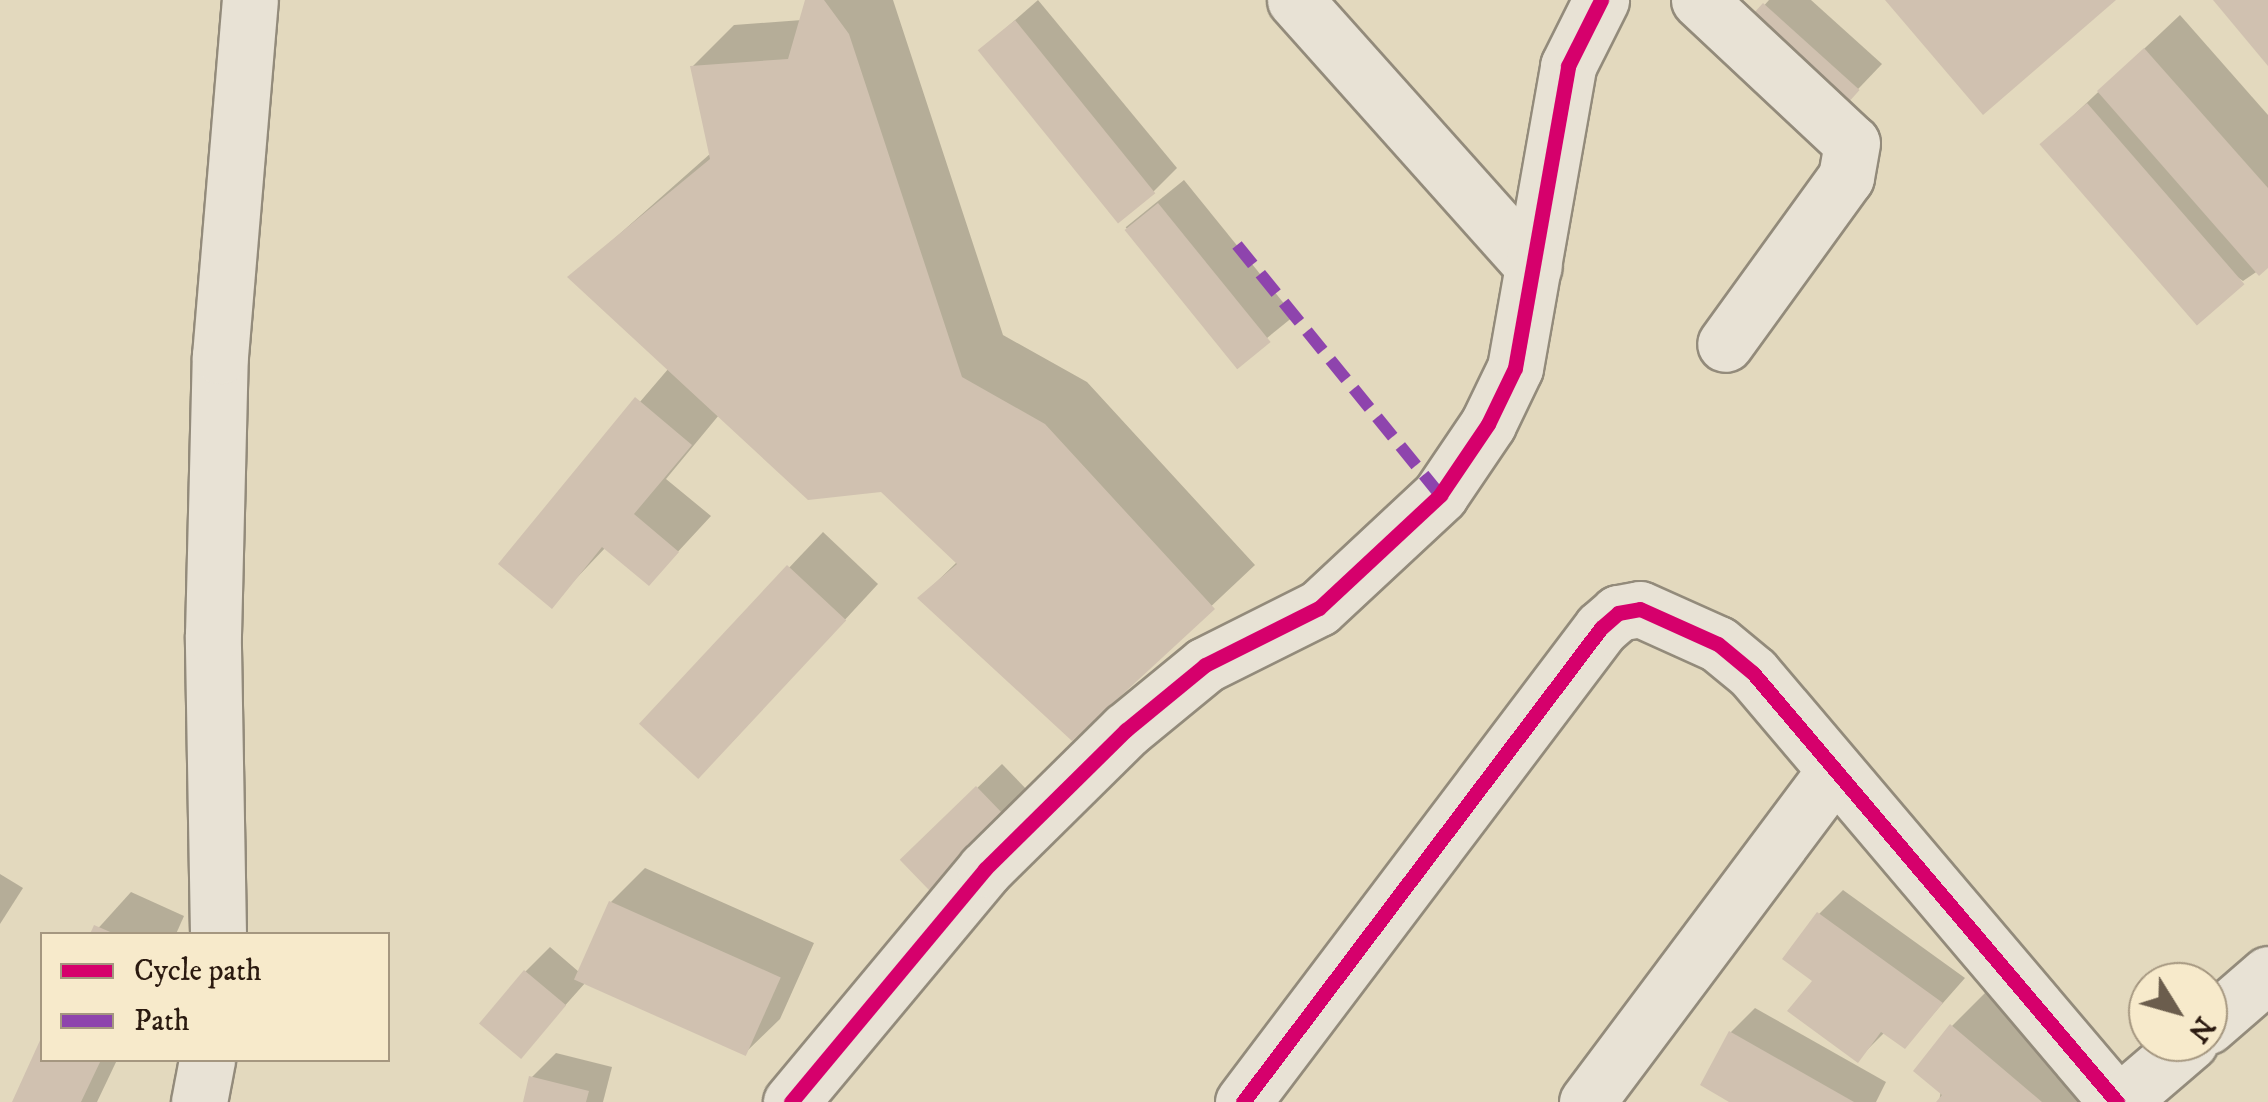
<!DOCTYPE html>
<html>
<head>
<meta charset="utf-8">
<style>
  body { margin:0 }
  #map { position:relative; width:2268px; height:1102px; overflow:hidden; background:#e3d9be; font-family:"IM FELL DW Pica",serif }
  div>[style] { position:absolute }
  .shadow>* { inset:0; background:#0003; transform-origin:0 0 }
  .building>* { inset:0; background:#d0c1b0; transform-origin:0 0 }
  .roads { filter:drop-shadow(2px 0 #938b7b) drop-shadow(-2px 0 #938b7b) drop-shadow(0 2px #938b7b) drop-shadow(0 -2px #938b7b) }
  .minor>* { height:55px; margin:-27.5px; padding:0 27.5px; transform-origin:27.5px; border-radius:27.5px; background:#e8e2d5 }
  .quiet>* { height:12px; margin-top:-6px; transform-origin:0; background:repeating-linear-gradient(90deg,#8e44ad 0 25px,transparent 0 37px) }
  .cycleway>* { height:15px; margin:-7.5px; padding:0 7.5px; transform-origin:7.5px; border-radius:7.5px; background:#d6006c }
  span { translate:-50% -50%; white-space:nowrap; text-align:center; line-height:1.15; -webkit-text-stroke:10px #f7eacb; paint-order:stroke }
  .legend { position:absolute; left:40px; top:932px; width:350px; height:130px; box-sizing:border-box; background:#f7eacb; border:2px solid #a59780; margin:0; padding:12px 18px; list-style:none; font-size:30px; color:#2b1a10 }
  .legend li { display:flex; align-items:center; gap:20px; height:50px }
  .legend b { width:50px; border:2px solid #a59780 }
  .north { position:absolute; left:2128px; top:962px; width:100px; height:100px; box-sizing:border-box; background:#f7eacb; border:2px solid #a59780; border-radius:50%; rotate:127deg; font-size:28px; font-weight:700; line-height:40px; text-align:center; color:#2b1a10 }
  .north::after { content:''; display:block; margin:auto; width:35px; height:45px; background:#6b5d4d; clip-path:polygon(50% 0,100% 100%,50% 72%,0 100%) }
</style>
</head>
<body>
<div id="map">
  <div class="shadow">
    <i style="clip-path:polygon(808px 0,893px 0,1003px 335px,1087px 382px,1255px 565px,1072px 737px,920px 598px,958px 561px,882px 490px,719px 415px,666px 479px,711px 516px,649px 583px,606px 547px,551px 605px,501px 564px,669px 368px,571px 277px,711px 153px,692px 67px,734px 25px,802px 20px)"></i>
    <i style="clip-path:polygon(1038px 0,1177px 168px,1153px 192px,981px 50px)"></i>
    <i style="clip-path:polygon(1769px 0,1811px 0,1882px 64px,1838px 110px,1745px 27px)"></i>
    <i style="clip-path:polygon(2180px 15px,2268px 115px,2268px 264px,2243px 281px,2043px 144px)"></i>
    <i style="left:1184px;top:180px;width:175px;height:75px;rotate:51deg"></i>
    <i style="clip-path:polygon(823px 532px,878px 584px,732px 742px,642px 723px)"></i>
    <i style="left:1002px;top:764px;width:42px;height:137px;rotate:46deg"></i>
    <i style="clip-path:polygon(645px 868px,814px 943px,780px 1019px,745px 1053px,586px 982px,520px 1056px,525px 972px,550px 947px,579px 972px,611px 902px)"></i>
    <i style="clip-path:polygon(0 874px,23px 888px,0 924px)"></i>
    <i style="clip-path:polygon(1843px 890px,1965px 978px,1905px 1046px,1885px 1032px,1858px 1059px,1816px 980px,1819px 914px)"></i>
    <i style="clip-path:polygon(131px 892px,184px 916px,176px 934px,93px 934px)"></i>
    <i style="clip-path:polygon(1986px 992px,2103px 1090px,2093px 1102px,1939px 1102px,1952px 1026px)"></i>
    <i style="clip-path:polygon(1755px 1008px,1886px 1082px,1876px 1102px,1732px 1102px,1704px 1084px,1731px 1032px)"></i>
    <i style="clip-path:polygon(42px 1042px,42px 1060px,117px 1060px,97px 1102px,14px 1102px)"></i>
    <i style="clip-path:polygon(556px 1053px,612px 1067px,603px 1102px,525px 1102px,532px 1077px)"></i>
  </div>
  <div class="building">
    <i style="clip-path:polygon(805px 0,824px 0,849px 34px,962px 377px,1045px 424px,1215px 609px,1072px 741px,917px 598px,957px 564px,881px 492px,808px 500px,567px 277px,710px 159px,690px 66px,788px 59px)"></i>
    <i style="clip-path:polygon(1885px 0,2116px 0,1983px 115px)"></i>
    <i style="clip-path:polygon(2213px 0,2268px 0,2268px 66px)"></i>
    <i style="left:1763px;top:3px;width:130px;height:32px;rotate:42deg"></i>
    <i style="left:1015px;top:20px;width:223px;height:48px;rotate:51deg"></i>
    <i style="clip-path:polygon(2144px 48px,2268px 188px,2268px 268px,2259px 276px,2097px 91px)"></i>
    <i style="left:2087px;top:103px;width:240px;height:63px;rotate:49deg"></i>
    <i style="left:1158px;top:203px;width:179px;height:43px;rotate:51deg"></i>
    <i style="clip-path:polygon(635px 397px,692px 445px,634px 514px,679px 552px,649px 586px,602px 547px,552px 609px,498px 564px)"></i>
    <i style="left:787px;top:565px;width:81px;height:217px;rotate:43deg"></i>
    <i style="left:976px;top:786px;width:47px;height:106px;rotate:46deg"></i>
    <i style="left:609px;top:901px;width:188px;height:86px;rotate:24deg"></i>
    <i style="clip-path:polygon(1817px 912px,1943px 1003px,1905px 1049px,1881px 1032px,1858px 1063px,1787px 1011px,1812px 981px,1782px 959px)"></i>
    <i style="clip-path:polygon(94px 925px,115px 934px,90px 934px)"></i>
    <i style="left:524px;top:970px;width:55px;height:70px;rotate:40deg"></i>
    <i style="clip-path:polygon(1950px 1024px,2042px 1102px,1936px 1102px,1942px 1095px,1913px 1071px)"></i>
    <i style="clip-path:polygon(1729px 1031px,1854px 1102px,1729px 1102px,1700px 1085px)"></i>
    <i style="clip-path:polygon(42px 1036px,42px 1060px,101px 1060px,81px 1102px,12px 1102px)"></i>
    <i style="clip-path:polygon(529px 1076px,589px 1091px,586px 1102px,523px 1102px)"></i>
  </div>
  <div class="roads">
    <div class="minor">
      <i style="left:1295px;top:0;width:358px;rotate:48.2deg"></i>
      <i style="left:1699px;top:0;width:209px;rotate:43.1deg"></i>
      <i style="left:1852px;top:143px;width:35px;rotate:100deg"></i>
      <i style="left:1846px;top:177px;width:206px;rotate:125.9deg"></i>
      <i style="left:218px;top:934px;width:299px;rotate:-91deg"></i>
      <i style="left:213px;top:635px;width:279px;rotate:-88.6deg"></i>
      <i style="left:220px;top:356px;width:357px;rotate:-85.2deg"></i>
      <i style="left:2208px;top:1026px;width:79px;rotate:-40.9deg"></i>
      <i style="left:199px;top:1102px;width:43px;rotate:-79.2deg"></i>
      <i style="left:791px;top:1102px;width:303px;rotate:-50.2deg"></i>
      <i style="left:985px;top:869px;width:198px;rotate:-44.6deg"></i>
      <i style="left:1126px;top:730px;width:102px;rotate:-39.4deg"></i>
      <i style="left:1205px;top:665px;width:127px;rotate:-26.6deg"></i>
      <i style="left:1319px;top:608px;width:166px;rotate:-43deg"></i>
      <i style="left:1440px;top:495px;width:86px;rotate:-55.9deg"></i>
      <i style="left:1488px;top:424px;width:62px;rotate:-64.3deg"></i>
      <i style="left:1515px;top:368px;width:307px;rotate:-80deg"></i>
      <i style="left:1568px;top:66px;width:74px;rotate:-63.4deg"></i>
      <i style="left:1243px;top:1102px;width:594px;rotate:-52.94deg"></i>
      <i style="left:1601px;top:628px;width:23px;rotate:-41deg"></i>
      <i style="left:1618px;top:613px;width:22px;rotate:-10deg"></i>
      <i style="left:1640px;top:609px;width:85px;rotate:24.2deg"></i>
      <i style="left:1718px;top:644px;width:45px;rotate:39.6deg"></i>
      <i style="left:1753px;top:673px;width:563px;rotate:49.69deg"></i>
      <i style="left:1587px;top:1102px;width:414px;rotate:-53.2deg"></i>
      <i style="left:2120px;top:1102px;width:92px;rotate:-40.6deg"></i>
    </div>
  </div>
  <div class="quiet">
    <i style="left:1237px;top:245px;width:322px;rotate:50.9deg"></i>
  </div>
  <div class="cycleway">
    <i style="left:791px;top:1102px;width:303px;rotate:-50.2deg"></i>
    <i style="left:985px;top:869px;width:198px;rotate:-44.6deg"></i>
    <i style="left:1126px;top:730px;width:102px;rotate:-39.4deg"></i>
    <i style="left:1205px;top:665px;width:127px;rotate:-26.6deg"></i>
    <i style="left:1319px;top:608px;width:166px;rotate:-43deg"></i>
    <i style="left:1440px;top:495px;width:86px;rotate:-55.9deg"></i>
    <i style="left:1488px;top:424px;width:62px;rotate:-64.3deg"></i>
    <i style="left:1515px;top:368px;width:307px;rotate:-80deg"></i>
    <i style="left:1568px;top:66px;width:74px;rotate:-63.4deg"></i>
    <i style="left:1243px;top:1102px;width:594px;rotate:-52.94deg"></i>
    <i style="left:1601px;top:628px;width:23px;rotate:-41deg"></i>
    <i style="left:1618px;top:613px;width:22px;rotate:-10deg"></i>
    <i style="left:1640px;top:609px;width:85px;rotate:24.2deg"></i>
    <i style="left:1718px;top:644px;width:45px;rotate:39.6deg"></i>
    <i style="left:1753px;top:673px;width:563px;rotate:49.69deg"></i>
  </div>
  <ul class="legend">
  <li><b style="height:12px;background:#d6006c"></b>Cycle path</li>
  <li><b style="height:12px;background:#8e44ad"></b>Path</li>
  </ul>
  <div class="north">N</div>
</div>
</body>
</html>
